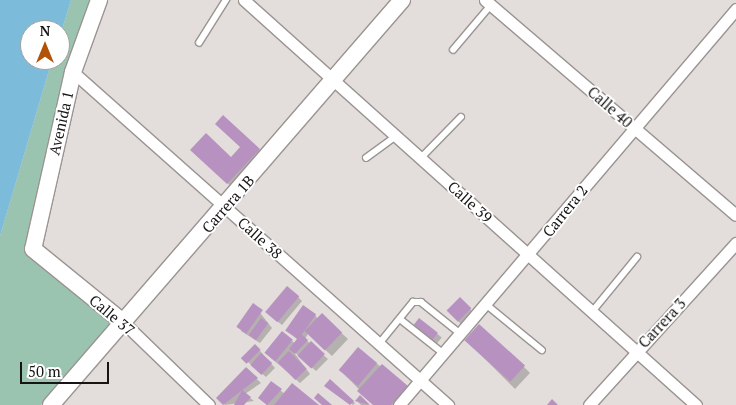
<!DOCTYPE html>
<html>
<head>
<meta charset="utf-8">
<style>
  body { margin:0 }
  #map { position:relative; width:736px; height:405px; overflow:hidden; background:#e3dedb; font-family:"PT Serif",serif }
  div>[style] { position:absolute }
  .green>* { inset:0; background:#9bc4b0 }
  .water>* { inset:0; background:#7dbbdb }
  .shadow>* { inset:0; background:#0003; transform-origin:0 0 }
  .building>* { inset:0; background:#b792c1; transform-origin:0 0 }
  .roads { filter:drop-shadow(1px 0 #9a9492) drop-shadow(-1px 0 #9a9492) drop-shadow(0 1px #9a9492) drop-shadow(0 -1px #9a9492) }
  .lane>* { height:5.5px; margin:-2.75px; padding:0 2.75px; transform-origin:2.75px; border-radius:2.75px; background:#fff }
  .street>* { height:11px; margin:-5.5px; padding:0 5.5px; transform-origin:5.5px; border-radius:5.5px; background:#fff }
  .secondary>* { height:16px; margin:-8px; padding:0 8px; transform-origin:8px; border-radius:8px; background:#fff }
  span { translate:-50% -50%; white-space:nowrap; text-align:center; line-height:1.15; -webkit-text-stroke:4px #fff; paint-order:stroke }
  .street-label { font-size:15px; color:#171514 }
  .north { position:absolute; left:20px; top:20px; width:50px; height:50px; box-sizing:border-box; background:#fff; border:1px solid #a2a1a1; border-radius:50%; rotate:0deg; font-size:14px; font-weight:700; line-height:20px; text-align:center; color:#171514 }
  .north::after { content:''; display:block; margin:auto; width:18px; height:22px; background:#b25209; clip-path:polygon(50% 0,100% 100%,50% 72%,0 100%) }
  .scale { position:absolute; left:20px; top:362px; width:89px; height:22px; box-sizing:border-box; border:2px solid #171514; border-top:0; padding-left:6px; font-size:15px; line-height:18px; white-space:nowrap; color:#171514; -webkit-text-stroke:4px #fff; paint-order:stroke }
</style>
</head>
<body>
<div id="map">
  <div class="green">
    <i style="clip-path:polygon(71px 0,96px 0,29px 248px,121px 324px,41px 405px,0 405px,0 236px,52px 60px,60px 60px,60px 36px)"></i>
  </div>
  <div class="water">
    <i style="clip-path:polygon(0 0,71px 0,60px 36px,60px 30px,30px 30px,30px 60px,52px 60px,0 236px)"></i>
  </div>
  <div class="shadow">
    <i style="clip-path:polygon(242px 147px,259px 150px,267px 158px,236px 191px,200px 158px,232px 158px)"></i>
    <i style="clip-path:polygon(298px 297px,302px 301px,282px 325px,271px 316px)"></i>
    <i style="left:460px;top:299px;width:20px;height:17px;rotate:45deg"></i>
    <i style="clip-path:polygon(254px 305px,272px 328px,260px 343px,241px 331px)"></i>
    <i style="clip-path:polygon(315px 315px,318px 319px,322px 315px,348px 339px,332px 356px,308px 334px,305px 339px,328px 359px,316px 371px,292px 350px,310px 374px,300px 383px,270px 357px,292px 341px,295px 343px,298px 340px,290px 333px)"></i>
    <i style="left:420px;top:320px;width:28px;height:8px;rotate:39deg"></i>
    <i style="clip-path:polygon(466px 340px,524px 367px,530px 373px,515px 389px)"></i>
    <i style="clip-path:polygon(255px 345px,275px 368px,266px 377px,243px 358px)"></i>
    <i style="clip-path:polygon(358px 349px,407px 387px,403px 405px,374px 405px,346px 376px)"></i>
    <i style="clip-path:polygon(246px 369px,261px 383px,245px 394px,254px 401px,225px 405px,218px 398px)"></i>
    <i style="clip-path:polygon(330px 381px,355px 403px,353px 405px,325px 386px)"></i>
    <i style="clip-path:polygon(271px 383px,285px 394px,317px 405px,267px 405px,259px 398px)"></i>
    <i style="clip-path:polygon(360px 397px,369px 405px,361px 405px,357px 401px)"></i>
  </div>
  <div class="building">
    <i style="clip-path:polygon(223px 115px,260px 149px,227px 184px,190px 150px,206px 133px,231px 157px,240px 147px,215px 124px)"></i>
    <i style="left:287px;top:286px;width:16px;height:34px;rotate:40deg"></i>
    <i style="left:460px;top:297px;width:16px;height:19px;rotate:45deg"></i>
    <i style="left:253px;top:303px;width:12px;height:29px;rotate:35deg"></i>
    <i style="left:303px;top:305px;width:16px;height:31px;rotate:35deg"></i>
    <i style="left:322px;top:313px;width:28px;height:25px;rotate:44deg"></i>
    <i style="left:261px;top:318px;width:9px;height:21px;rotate:36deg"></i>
    <i style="left:419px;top:318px;width:24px;height:11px;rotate:38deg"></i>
    <i style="left:479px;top:324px;width:62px;height:22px;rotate:42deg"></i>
    <i style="left:282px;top:331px;width:14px;height:28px;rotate:39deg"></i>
    <i style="clip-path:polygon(301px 334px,308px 340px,295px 354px,289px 349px)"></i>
    <i style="left:311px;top:341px;width:19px;height:20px;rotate:43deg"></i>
    <i style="left:255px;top:344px;width:8px;height:20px;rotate:45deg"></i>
    <i style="left:358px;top:347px;width:25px;height:30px;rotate:40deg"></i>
    <i style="left:289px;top:351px;width:25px;height:16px;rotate:45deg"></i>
    <i style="left:261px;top:353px;width:15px;height:16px;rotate:42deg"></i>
    <i style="clip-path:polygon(382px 364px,408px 386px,391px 405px,373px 405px,357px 391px)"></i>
    <i style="clip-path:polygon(246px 367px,258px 378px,223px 405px,216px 398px)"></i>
    <i style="clip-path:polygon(330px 379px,354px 401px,350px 405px,324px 386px)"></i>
    <i style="clip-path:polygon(271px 381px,282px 389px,267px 405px,258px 398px)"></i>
    <i style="clip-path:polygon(292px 383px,319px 405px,274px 405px)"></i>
    <i style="clip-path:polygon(242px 390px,251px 397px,244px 405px,234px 405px)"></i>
    <i style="clip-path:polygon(318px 393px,332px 405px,322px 405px,314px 398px)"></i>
    <i style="clip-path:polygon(360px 395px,370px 405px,355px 401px)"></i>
    <i style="clip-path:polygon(552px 399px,558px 405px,547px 405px)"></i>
  </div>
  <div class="roads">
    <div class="lane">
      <i style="left:199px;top:43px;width:51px;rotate:-57.9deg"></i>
      <i style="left:453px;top:50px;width:59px;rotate:-49.8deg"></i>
      <i style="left:366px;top:158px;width:37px;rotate:-36deg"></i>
      <i style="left:421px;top:158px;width:57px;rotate:-45.7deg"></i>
      <i style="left:487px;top:305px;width:71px;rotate:39.3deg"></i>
      <i style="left:592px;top:312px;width:71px;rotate:-50.7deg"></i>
      <i style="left:400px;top:319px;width:55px;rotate:38.3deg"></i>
      <i style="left:379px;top:344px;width:54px;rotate:-51deg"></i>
      <i style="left:413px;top:302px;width:8px"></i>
      <i style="left:421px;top:302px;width:51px;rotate:38.7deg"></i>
    </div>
    <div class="street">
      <i style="left:244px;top:0;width:607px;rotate:41.86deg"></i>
      <i style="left:485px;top:0;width:330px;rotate:40.6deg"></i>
      <i style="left:73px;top:72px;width:502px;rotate:41.61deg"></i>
      <i style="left:124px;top:323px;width:118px;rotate:44deg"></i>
      <i style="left:399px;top:405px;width:520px;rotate:-49.6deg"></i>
      <i style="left:589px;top:405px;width:219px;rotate:-47.8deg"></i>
    </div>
    <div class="secondary">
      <i style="left:99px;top:0;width:77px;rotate:109.9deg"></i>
      <i style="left:73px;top:72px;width:181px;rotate:102.7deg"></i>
      <i style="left:33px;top:249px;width:117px;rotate:39.1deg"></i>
      <i style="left:51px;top:405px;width:536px;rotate:-49.09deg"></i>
    </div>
  </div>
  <div class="street-label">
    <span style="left:610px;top:107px;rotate:41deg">Calle 40</span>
    <span style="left:61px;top:123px;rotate:-77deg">Avenida 1</span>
    <span style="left:470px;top:202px;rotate:42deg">Calle 39</span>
    <span style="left:228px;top:204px;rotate:-49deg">Carrera 1B</span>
    <span style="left:565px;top:211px;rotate:-51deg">Carrera 2</span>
    <span style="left:260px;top:238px;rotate:42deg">Calle 38</span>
    <span style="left:112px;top:315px;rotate:40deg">Calle 37</span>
    <span style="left:662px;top:323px;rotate:-47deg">Carrera 3</span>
  </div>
  <div class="north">N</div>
  <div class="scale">50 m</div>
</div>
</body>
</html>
